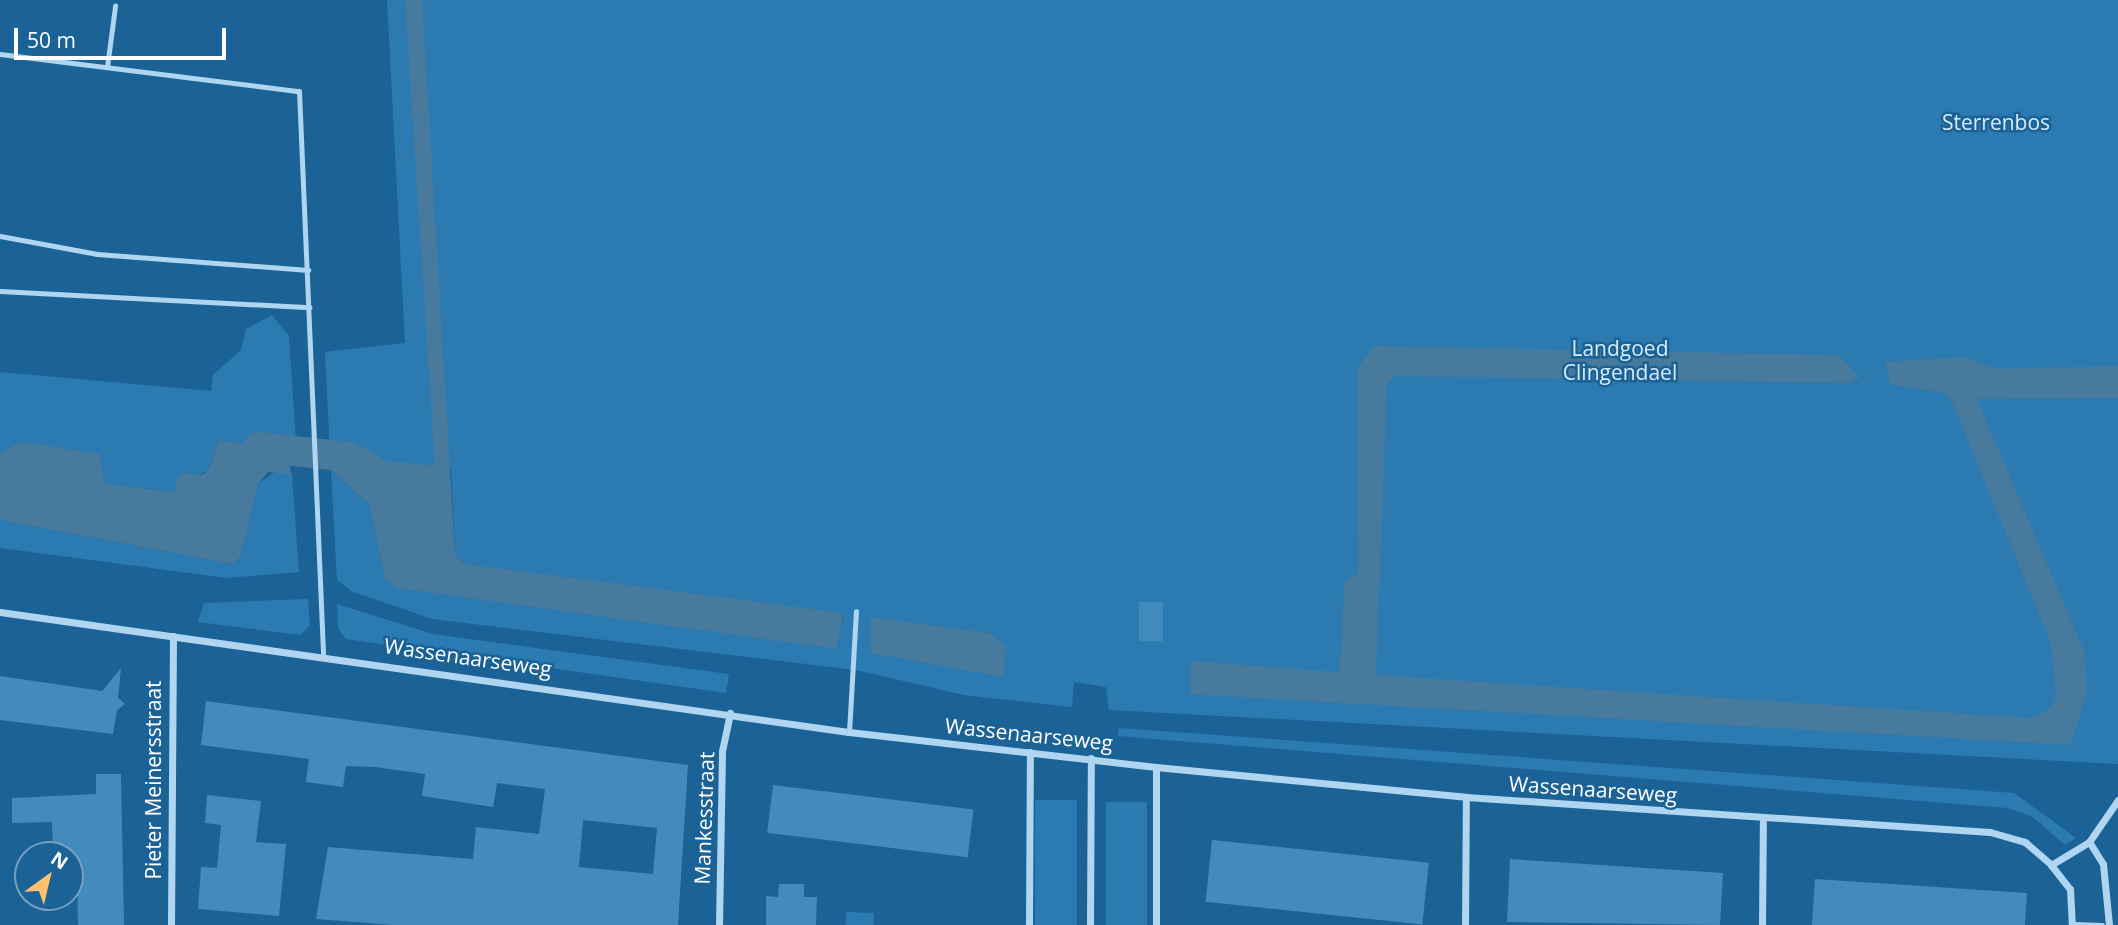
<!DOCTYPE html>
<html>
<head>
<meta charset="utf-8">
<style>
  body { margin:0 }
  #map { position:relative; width:2118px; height:925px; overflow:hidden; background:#1b6296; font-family:"Open Sans",sans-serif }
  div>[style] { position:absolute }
  .green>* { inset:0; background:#2b7bb2; transform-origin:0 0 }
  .water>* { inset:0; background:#487a9e }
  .canal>* { height:30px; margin:-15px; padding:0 15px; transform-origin:15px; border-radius:15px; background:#487a9e }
  .building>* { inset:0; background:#448bbd; transform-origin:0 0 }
  .lane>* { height:5px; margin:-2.5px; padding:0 2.5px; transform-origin:2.5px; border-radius:2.5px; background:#afd5f0 }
  .street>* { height:7px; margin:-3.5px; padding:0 3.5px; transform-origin:3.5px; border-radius:3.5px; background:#afd5f0 }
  span { translate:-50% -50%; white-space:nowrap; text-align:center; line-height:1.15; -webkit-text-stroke:5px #1b6296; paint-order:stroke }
  .park-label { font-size:21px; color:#d6ecfb }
  .street-label { font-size:21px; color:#fff }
  .north { position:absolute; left:14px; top:841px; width:70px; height:70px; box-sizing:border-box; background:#1b6296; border:2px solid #76a1c0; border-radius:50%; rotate:34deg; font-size:19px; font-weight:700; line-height:28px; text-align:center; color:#fff }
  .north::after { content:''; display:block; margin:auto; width:24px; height:32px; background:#ffc16e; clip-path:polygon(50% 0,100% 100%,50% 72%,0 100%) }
  .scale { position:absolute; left:14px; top:28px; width:212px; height:32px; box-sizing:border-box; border:4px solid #fff; border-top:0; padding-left:9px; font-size:21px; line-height:24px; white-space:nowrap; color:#fff; -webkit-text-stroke:5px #1b6296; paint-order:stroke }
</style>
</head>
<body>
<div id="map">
  <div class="green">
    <i style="clip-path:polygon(evenodd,387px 0,2118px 0,2118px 764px,1109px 710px,1106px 687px,1074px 682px,1072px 707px,964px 695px,856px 670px,432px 619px,351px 591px,337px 580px,331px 470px,369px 504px,385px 579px,837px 649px,843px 615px,465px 564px,455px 555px,451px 469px,330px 454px,325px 352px,405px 343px,387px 0,872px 618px,990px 633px,1004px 677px,872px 618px)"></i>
    <i style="clip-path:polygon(272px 315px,289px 336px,296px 443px,285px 450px,218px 440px,210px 468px,174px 492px,104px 483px,100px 454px,0 454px,0 372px,211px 391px,213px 375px,241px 350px,246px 329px)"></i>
    <i style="clip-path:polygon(276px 471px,292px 475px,299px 572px,227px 578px,0 548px,0 520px,233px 564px,241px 556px,258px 484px)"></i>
    <i style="clip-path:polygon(308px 599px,310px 626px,300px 635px,198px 622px,204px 603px)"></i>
    <i style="clip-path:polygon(337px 604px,433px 634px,729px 674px,726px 693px,346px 639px,338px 628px)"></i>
    <i style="clip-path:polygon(1119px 728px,2014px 793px,2076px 838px,2065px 845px,2033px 817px,2008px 808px,1118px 736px)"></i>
    <i style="left:1035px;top:800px;width:42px;height:125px"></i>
    <i style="left:1106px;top:802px;width:41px;height:123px"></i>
    <i style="left:846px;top:912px;width:28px;height:13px;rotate:2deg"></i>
  </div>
  <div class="water">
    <i style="clip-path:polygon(405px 0,422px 0,455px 555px,465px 564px,843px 613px,837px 649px,398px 588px,385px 579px,369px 504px,331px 470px,330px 454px,435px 466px)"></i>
    <i style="clip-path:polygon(1374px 346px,1838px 355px,1860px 377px,1850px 383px,1395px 376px,1387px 384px,1376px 675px,2028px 718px,2046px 712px,2056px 699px,2051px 643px,1953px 404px,1944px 393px,1890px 384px,1885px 362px,1965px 357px,1995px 369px,2118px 366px,2118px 398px,1977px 399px,2084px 651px,2087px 690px,2071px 745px,1190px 694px,1191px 661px,1351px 673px,1358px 666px,1357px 369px)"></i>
    <i style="clip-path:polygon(218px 440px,285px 450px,292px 475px,268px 472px,258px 484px,241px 556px,233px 564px,0 520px,0 454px,20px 442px,100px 454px,104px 483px,174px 492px,180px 473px,202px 475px,210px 468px)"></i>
    <i style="clip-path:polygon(871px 617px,990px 633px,1005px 645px,1004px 677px,871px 653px)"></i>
  </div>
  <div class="canal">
    <i style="left:253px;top:457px;width:11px;rotate:-63deg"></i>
    <i style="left:258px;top:447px;width:91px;rotate:6.3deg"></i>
    <i style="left:348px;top:457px;width:25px;rotate:27deg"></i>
    <i style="left:1354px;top:690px;width:101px;rotate:-87.2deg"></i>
  </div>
  <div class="building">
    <i style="left:1139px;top:602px;width:24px;height:39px"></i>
    <i style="clip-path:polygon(121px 668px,118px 698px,125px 704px,117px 710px,113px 734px,0 720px,0 676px,102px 691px)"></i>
    <i style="clip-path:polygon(evenodd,206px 701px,688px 765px,678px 925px,393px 925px,316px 919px,328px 847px,473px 859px,476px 827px,539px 834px,545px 789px,497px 783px,493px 807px,422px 796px,425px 774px,375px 767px,346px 766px,343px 787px,306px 782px,309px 759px,201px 745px,206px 701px,583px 820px,657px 828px,653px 874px,579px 867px,583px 820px)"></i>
    <i style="clip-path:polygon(96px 774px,121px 774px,124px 925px,78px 925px,77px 865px,73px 855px,53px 855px,52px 822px,12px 823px,12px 798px,96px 794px)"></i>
    <i style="left:773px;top:785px;width:202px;height:48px;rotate:7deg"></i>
    <i style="clip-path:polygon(207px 795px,261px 801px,256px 842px,286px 844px,279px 916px,198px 909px,201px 867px,217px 868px,221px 825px,205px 823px)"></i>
    <i style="left:1212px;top:840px;width:218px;height:62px;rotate:6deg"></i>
    <i style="clip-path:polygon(1510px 859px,1723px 873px,1720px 925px,1507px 922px)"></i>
    <i style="clip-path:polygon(1815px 879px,2027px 893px,2025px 925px,1812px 925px)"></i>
    <i style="clip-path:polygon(779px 884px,804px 884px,804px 897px,817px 897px,816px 925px,766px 925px,766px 896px,778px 897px)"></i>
  </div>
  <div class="lane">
    <i style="left:0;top:54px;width:301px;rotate:7.1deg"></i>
    <i style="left:299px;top:91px;width:563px;rotate:87.55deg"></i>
    <i style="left:107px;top:67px;width:62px;rotate:-82.5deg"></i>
    <i style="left:0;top:236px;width:99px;rotate:10.5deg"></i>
    <i style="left:97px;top:254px;width:212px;rotate:4.3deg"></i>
    <i style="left:0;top:291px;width:310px;rotate:3deg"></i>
    <i style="left:849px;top:732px;width:121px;rotate:-86.7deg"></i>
    <i style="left:2072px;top:924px;width:30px;rotate:2deg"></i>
  </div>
  <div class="street">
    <i style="left:0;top:612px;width:857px;rotate:8.05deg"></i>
    <i style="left:849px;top:732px;width:309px;rotate:6.5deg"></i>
    <i style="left:1156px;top:767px;width:311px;rotate:5.5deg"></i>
    <i style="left:1466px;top:797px;width:525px;rotate:3.82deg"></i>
    <i style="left:1990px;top:832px;width:36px;rotate:16deg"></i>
    <i style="left:2025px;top:842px;width:35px;rotate:41deg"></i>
    <i style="left:2051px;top:865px;width:31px;rotate:52deg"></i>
    <i style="left:2070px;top:889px;width:36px;rotate:87deg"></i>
    <i style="left:2051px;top:865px;width:44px;rotate:-31.2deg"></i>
    <i style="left:171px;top:925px;width:289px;rotate:-89.6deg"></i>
    <i style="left:719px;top:925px;width:174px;rotate:-89deg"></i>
    <i style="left:722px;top:751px;width:39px;rotate:-78deg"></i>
    <i style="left:1029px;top:925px;width:173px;rotate:-89.7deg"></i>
    <i style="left:1090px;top:925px;width:167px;rotate:-89.7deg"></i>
    <i style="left:1156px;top:925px;width:158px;rotate:-90deg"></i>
    <i style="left:1465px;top:925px;width:128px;rotate:-89.6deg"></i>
    <i style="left:1762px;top:925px;width:107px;rotate:-89.5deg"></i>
    <i style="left:2109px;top:925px;width:61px;rotate:-95.6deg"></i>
    <i style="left:2103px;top:864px;width:26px;rotate:-122deg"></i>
    <i style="left:2089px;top:842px;width:51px;rotate:-55.4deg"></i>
  </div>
  <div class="park-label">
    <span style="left:1996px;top:122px">Sterrenbos</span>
    <span style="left:1620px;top:360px">Landgoed<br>Clingendael</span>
  </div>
  <div class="street-label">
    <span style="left:468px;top:657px;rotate:8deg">Wassenaarseweg</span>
    <span style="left:1029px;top:734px;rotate:6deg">Wassenaarseweg</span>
    <span style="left:153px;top:780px;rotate:-90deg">Pieter Meinersstraat</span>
    <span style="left:1593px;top:789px;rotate:4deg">Wassenaarseweg</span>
    <span style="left:704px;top:818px;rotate:-88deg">Mankesstraat</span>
  </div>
  <div class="north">N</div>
  <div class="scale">50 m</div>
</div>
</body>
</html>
